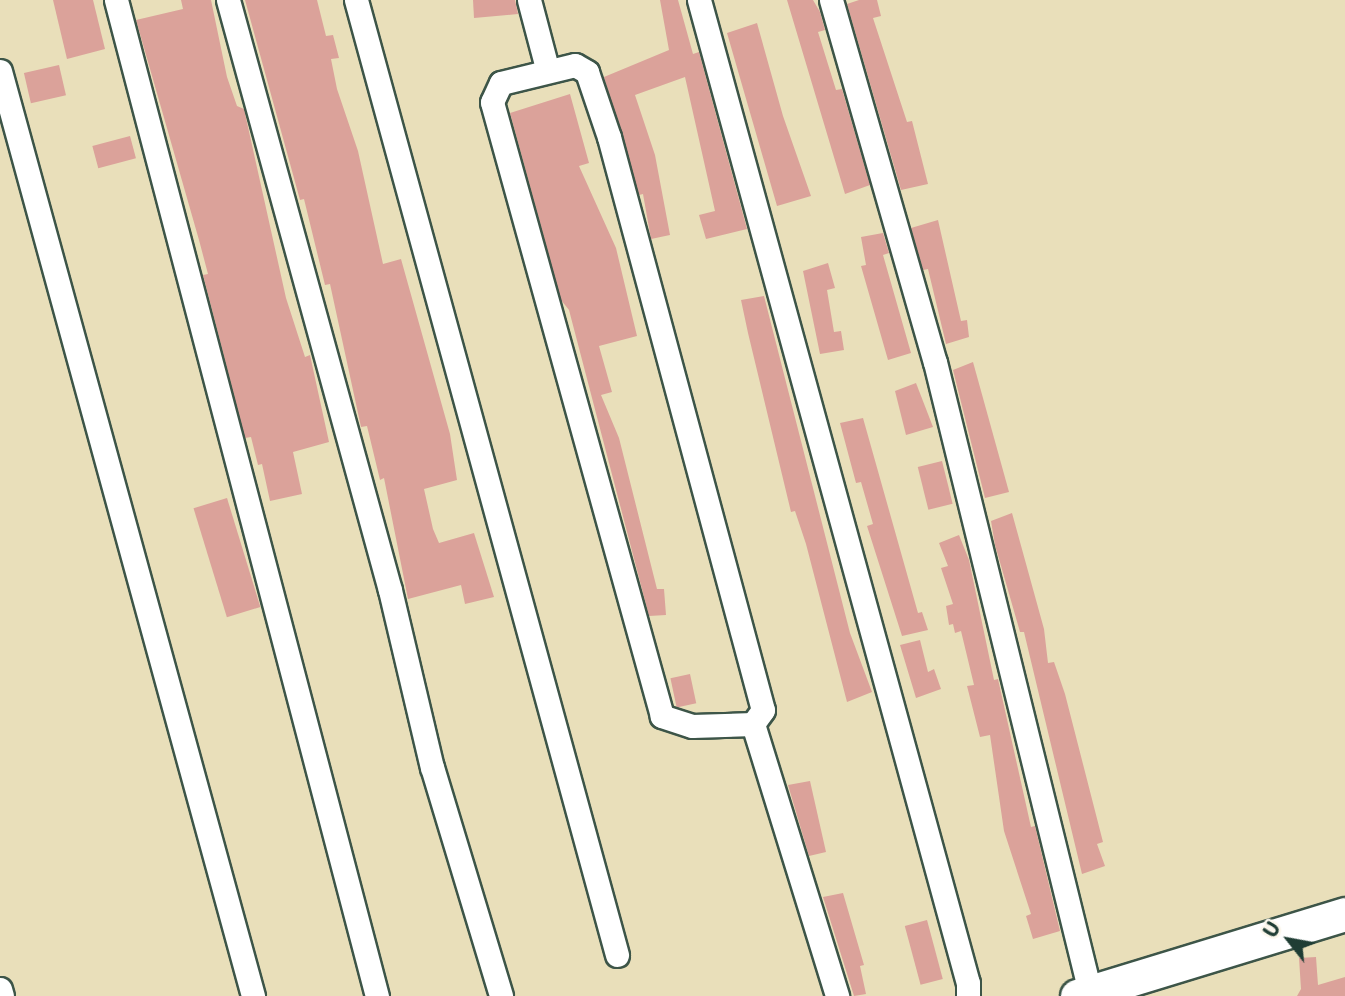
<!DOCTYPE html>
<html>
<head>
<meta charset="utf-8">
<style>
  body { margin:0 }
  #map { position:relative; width:1345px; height:996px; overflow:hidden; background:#e9dfba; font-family:"Playpen Sans",sans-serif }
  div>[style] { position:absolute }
  .building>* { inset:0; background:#dba29a; transform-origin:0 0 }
  .roads { filter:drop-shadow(2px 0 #3d5548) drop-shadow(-2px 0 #3d5548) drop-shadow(0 2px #3d5548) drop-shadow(0 -2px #3d5548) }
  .street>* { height:23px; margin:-11.5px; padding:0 11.5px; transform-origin:11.5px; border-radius:11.5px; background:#fff }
  .secondary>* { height:33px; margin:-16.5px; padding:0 16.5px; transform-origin:16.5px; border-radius:16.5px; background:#fff }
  span { translate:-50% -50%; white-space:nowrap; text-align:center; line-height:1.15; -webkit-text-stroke:6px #fbf7ec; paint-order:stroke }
  .north { position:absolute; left:1254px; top:905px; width:70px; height:70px; -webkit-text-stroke:5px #fbf7ec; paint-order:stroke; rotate:301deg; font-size:19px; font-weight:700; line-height:28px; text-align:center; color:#1f3d34 }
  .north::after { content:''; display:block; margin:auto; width:24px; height:32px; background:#1f3d34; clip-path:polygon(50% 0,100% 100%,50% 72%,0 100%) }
</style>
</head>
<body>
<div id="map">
  <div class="building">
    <i style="clip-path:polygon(53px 0,93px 0,105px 49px,67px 59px)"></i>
    <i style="clip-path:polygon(181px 0,211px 0,227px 77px,237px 106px,244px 109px,286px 298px,305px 357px,310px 355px,329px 442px,293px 452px,302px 494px,270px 501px,262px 464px,258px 465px,251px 437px,245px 438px,203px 275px,208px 274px,199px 240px,136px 20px,183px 9px)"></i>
    <i style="clip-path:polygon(245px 0,317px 0,326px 36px,333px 35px,339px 58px,331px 59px,337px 89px,358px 151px,383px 264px,401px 259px,450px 434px,457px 480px,424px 489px,433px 529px,439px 543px,474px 533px,494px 597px,465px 604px,461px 585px,408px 599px,384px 478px,380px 480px,367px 426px,361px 427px,330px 284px,325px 285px,304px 199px,300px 200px)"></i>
    <i style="clip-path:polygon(473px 0,515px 0,518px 14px,474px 18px)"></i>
    <i style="clip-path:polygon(660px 0,678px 0,693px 54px,699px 52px,747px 229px,706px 239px,699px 215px,715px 211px,685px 77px,635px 95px,655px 155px,670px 235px,651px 239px,643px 194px,639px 195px,604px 77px,669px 50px)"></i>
    <i style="clip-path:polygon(787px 0,813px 0,820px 12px,825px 30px,818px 32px,836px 90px,842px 89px,870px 185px,845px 194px)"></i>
    <i style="clip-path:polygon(859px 0,877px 0,881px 16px,873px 18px,907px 122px,912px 121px,928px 184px,901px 190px,847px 4px)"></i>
    <i style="clip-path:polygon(757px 23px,783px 116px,811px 196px,777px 206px,727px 33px)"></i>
    <i style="left:59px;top:65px;width:31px;height:36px;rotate:77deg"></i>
    <i style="clip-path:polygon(570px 94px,589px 163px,579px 166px,616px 248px,637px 336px,599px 346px,612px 392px,601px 395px,619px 438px,657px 589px,664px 589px,666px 615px,649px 616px,569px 310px,561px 300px,510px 113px)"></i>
    <i style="left:130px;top:136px;width:23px;height:39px;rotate:75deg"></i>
    <i style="clip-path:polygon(938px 220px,961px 321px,967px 320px,969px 337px,946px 344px,928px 269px,923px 270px,911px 228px)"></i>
    <i style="clip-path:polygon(883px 233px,889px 253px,883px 255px,911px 353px,888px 360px,861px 266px,866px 265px,861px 237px)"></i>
    <i style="clip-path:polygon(828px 263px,835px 288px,827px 290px,834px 332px,841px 331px,844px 350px,820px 354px,803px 271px)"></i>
    <i style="clip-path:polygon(764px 296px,850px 633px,872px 692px,847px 702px,806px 544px,795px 511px,791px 512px,748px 333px,741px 300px)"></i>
    <i style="clip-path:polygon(973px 362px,1009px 492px,985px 498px,953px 370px)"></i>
    <i style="clip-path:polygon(916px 383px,933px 427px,906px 435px,895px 391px)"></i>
    <i style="clip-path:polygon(863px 418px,918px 613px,922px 612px,928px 630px,902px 636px,867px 526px,873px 524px,861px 482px,856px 483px,840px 423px)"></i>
    <i style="left:942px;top:461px;width:44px;height:25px;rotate:76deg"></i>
    <i style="left:227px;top:498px;width:114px;height:35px;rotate:73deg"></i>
    <i style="clip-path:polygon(1012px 513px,1044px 629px,1048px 663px,1054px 662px,1065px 694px,1103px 842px,1097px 844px,1105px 866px,1082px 874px,1024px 632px,1020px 632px,995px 545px,991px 521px)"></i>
    <i style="clip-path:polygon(959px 535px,969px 560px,994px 680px,998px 679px,1031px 827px,1035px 826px,1060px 931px,1033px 939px,1026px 916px,1031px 914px,1004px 831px,990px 735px,980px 737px,967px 686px,974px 685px,961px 631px,955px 633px,953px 624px,949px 625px,946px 606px,953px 604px,941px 568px,948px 566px,939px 543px)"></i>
    <i style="clip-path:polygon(920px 640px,928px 672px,934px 669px,941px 689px,916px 698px,900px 645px)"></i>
    <i style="left:690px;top:674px;width:30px;height:20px;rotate:78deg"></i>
    <i style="clip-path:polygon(810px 781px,826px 852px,809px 856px,788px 785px)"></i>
    <i style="clip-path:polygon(843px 893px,864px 965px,860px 966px,866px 994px,854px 996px,823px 897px)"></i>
    <i style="left:927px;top:920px;width:61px;height:23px;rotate:75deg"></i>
    <i style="clip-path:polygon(1316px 957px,1318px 985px,1345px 977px,1345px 996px,1297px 996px,1301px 989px,1299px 958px)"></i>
  </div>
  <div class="roads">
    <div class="street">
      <i style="left:116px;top:0;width:1030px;rotate:75.32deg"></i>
      <i style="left:228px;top:0;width:612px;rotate:74.65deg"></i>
      <i style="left:390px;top:590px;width:182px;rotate:76.7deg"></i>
      <i style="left:432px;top:767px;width:239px;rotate:73.2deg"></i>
      <i style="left:356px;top:0;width:990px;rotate:74.71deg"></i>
      <i style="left:529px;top:0;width:70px;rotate:75.2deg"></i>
      <i style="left:699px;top:0;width:1019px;rotate:74.7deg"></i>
      <i style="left:968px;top:983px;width:13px;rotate:90deg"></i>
      <i style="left:831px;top:0;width:377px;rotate:74deg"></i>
      <i style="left:935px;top:362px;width:649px;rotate:76.18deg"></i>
      <i style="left:575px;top:65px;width:14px;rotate:30deg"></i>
      <i style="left:587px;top:72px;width:69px;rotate:71.3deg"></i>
      <i style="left:609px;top:137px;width:593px;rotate:74.96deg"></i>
      <i style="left:763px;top:710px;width:17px;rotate:126deg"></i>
      <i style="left:753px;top:724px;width:61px;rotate:178.1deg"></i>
      <i style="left:692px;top:726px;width:32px;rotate:-162deg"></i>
      <i style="left:662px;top:716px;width:637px;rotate:-105.48deg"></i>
      <i style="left:492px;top:102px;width:21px;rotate:-65deg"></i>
      <i style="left:501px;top:83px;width:76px;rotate:-13.7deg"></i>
      <i style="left:0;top:71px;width:959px;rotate:74.7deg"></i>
      <i style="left:753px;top:724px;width:285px;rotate:72.8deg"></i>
      <i style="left:0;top:989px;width:7px;rotate:74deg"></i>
    </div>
    <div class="secondary">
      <i style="left:1077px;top:996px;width:280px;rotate:-17deg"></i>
    </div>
  </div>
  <div class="north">U</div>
</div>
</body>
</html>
